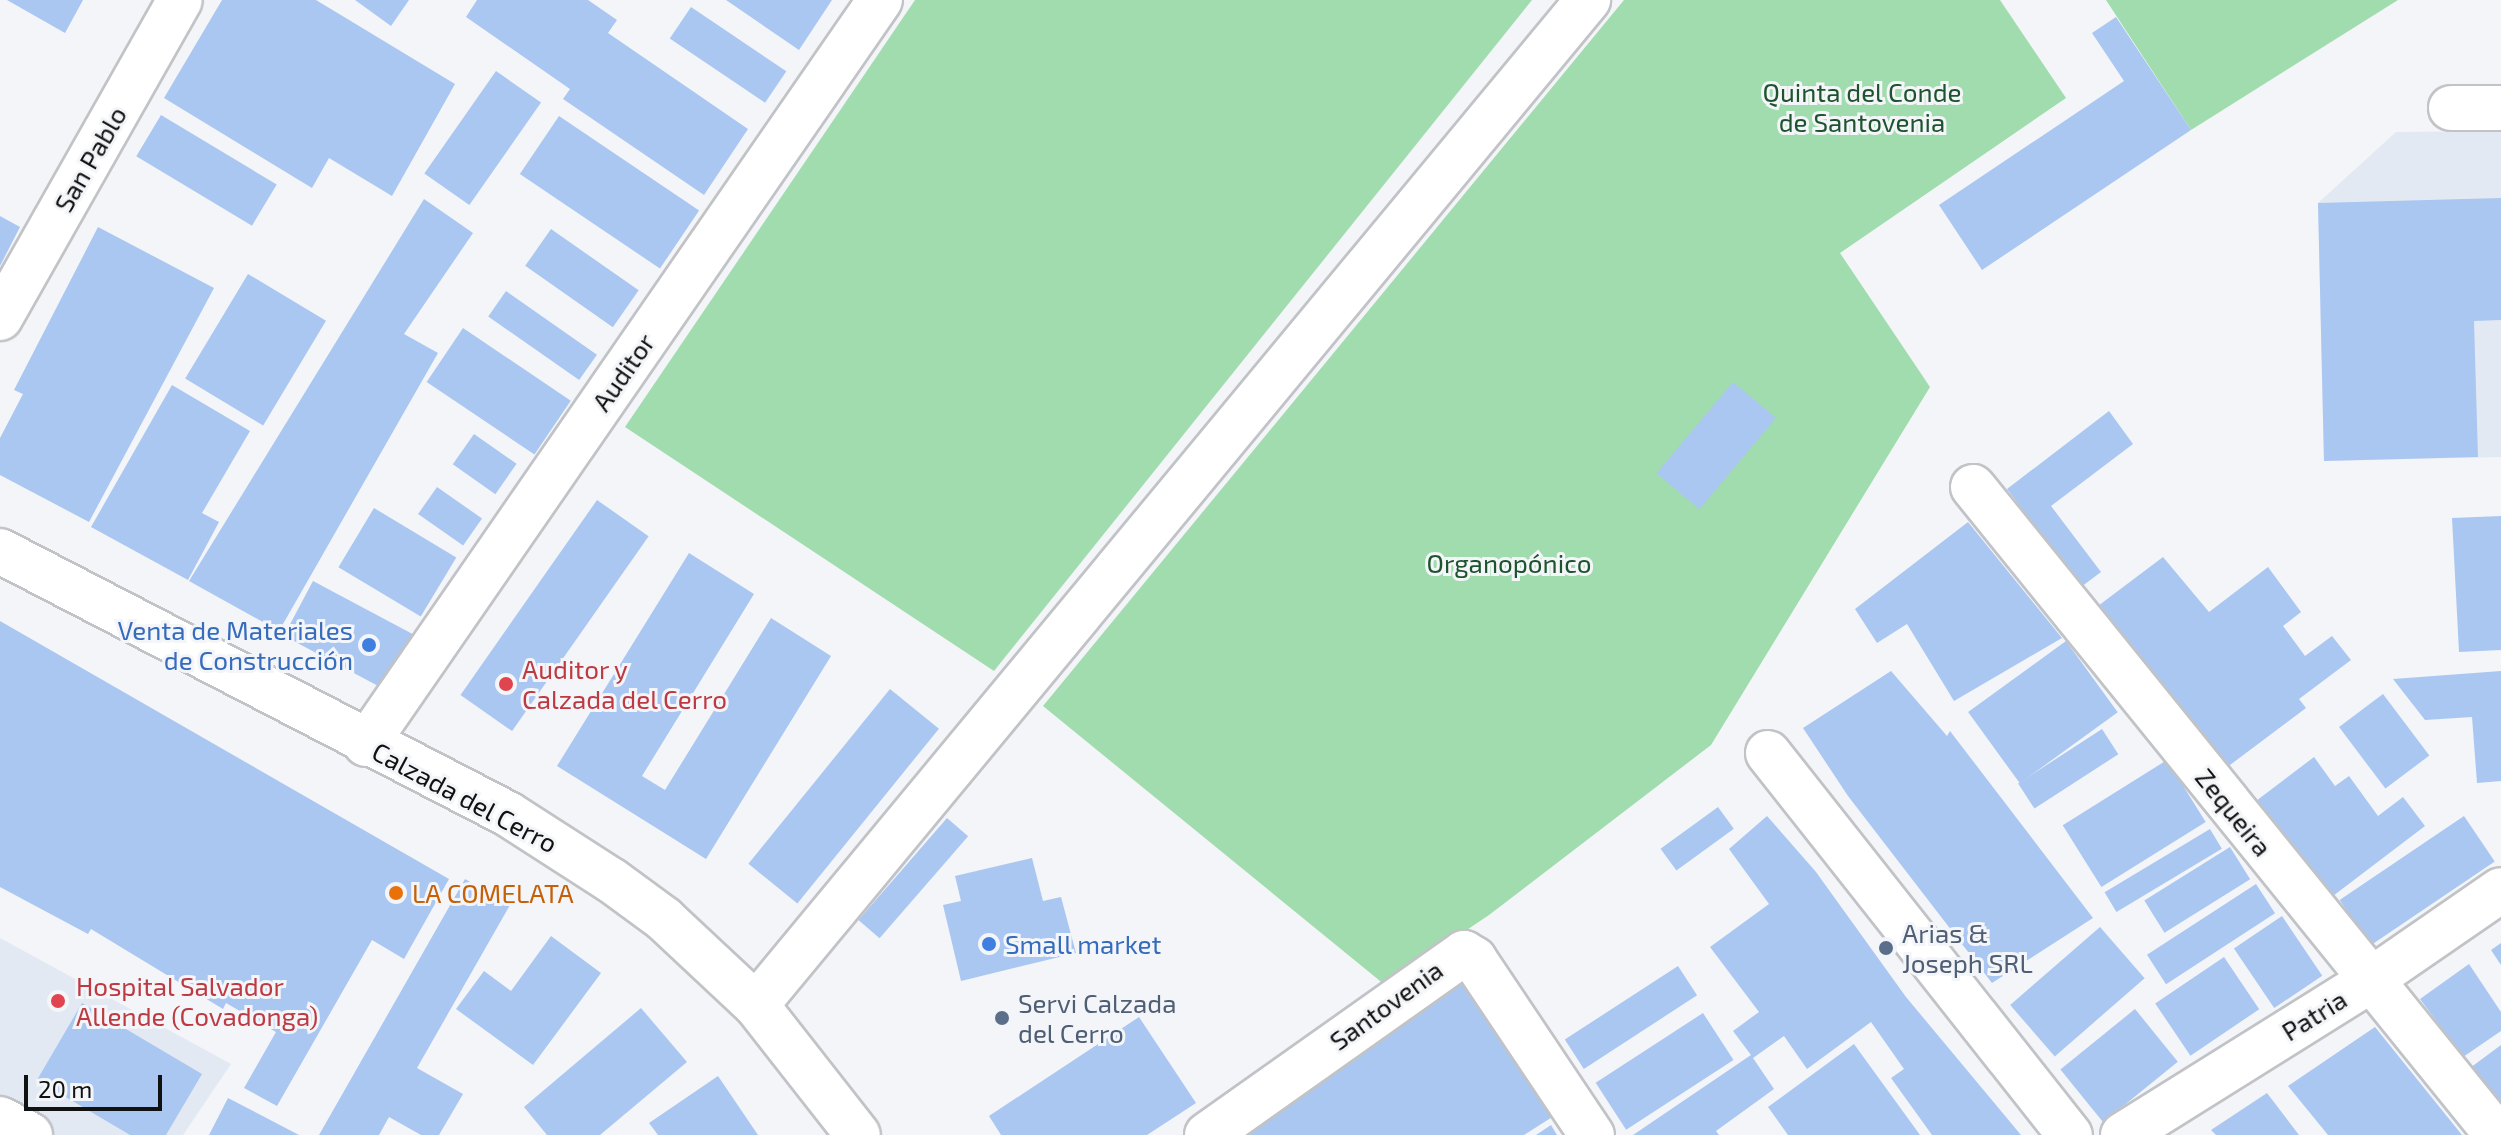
<!DOCTYPE html>
<html>
<head>
<meta charset="utf-8">
<style>
  body { margin:0 }
  #map { position:relative; width:2501px; height:1135px; overflow:hidden; background:#f3f5f8; font-family:"Exo 2",sans-serif }
  div>[style] { position:absolute }
  .built>* { inset:0; background:#e3e9f2 }
  .green>* { inset:0; background:#a1dcae }
  .building>* { inset:0; background:#aac7f2; transform-origin:0 0 }
  .roads { filter:drop-shadow(2px 0 #c1c3c6) drop-shadow(-2px 0 #c1c3c6) drop-shadow(0 2px #c1c3c6) drop-shadow(0 -2px #c1c3c6) }
  .minor>* { height:44px; margin:-22px; padding:0 22px; transform-origin:22px; border-radius:22px; background:#fff }
  .major>* { height:44px; margin:-22px; padding:0 22px; transform-origin:22px; border-radius:22px; background:#fff }
  .dots>* { width:22px; height:22px; translate:-50% -50%; box-sizing:border-box; border:4px solid #f3f5f8; border-radius:50% }
  span { translate:-50% -50%; white-space:nowrap; text-align:center; line-height:1.15; -webkit-text-stroke:6px #f3f5f8; paint-order:stroke }
  .park-label { font-size:26px; color:#1d542e }
  .street-label { font-size:26px; color:#101111 }
  .shop-label { font-size:26px; color:#366cbe }
  .right { translate:-100% -50%; text-align:right }
  .left { translate:0 -50%; text-align:left }
  .health-label { font-size:26px; color:#be3a42 }
  .food-label { font-size:26px; color:#c56008 }
  .service-label { font-size:26px; color:#4e5e75 }
  .scale { position:absolute; left:24px; top:1075px; width:138px; height:36px; box-sizing:border-box; border:4px solid #101111; border-top:0; padding-left:10px; font-size:24px; line-height:28px; white-space:nowrap; color:#101111; -webkit-text-stroke:6px #f3f5f8; paint-order:stroke }
</style>
</head>
<body>
<div id="map">
  <div class="built">
    <i style="clip-path:polygon(2501px 131px,2501px 457px,2324px 461px,2318px 203px,2396px 132px)"></i>
    <i style="clip-path:polygon(0 938px,231px 1064px,183px 1135px,0 1135px)"></i>
  </div>
  <div class="green">
    <i style="clip-path:polygon(915px 0,1532px 0,994px 671px,625px 427px)"></i>
    <i style="clip-path:polygon(1624px 0,2000px 0,2066px 98px,1840px 253px,1930px 387px,1711px 745px,1489px 915px,1385px 985px,1043px 706px)"></i>
    <i style="clip-path:polygon(2106px 0,2398px 0,2191px 130px)"></i>
  </div>
  <div class="building">
    <i style="clip-path:polygon(7px 0,83px 0,65px 33px)"></i>
    <i style="clip-path:polygon(222px 0,316px 0,455px 84px,392px 196px,329px 158px,312px 188px,164px 98px)"></i>
    <i style="clip-path:polygon(355px 0,409px 0,391px 26px)"></i>
    <i style="clip-path:polygon(477px 0,588px 0,617px 20px,608px 33px,748px 129px,704px 195px,563px 99px,570px 89px,466px 17px)"></i>
    <i style="clip-path:polygon(726px 0,832px 0,799px 50px)"></i>
    <i style="left:691px;top:7px;width:115px;height:38px;rotate:34deg"></i>
    <i style="clip-path:polygon(2116px 17px,2191px 130px,1982px 270px,1939px 205px,2124px 81px,2092px 33px)"></i>
    <i style="left:496px;top:71px;width:55px;height:125px;rotate:35deg"></i>
    <i style="left:161px;top:115px;width:135px;height:48px;rotate:31deg"></i>
    <i style="left:559px;top:116px;width:169px;height:70px;rotate:34deg"></i>
    <i style="clip-path:polygon(2501px 198px,2501px 320px,2474px 321px,2478px 457px,2324px 461px,2318px 203px)"></i>
    <i style="clip-path:polygon(424px 199px,473px 233px,404px 334px,438px 353px,279px 631px,189px 581px)"></i>
    <i style="clip-path:polygon(0 216px,20px 227px,0 266px)"></i>
    <i style="clip-path:polygon(98px 227px,214px 288px,89px 522px,0 475px,0 438px,23px 394px,14px 390px)"></i>
    <i style="left:551px;top:229px;width:107px;height:45px;rotate:35deg"></i>
    <i style="left:248px;top:274px;width:91px;height:122px;rotate:31deg"></i>
    <i style="left:506px;top:291px;width:111px;height:31px;rotate:35deg"></i>
    <i style="left:463px;top:328px;width:130px;height:65px;rotate:34deg"></i>
    <i style="left:1733px;top:382px;width:56px;height:119px;rotate:40deg"></i>
    <i style="clip-path:polygon(172px 385px,250px 431px,202px 513px,219px 522px,188px 580px,91px 527px)"></i>
    <i style="clip-path:polygon(2109px 411px,2133px 444px,2051px 506px,2101px 572px,2081px 587px,2007px 489px)"></i>
    <i style="left:474px;top:434px;width:52px;height:37px;rotate:35deg"></i>
    <i style="left:437px;top:487px;width:55px;height:33px;rotate:35deg"></i>
    <i style="left:597px;top:500px;width:63px;height:238px;rotate:35deg"></i>
    <i style="left:374px;top:508px;width:96px;height:69px;rotate:31deg"></i>
    <i style="clip-path:polygon(2501px 516px,2501px 650px,2459px 652px,2452px 518px)"></i>
    <i style="clip-path:polygon(1968px 522px,2062px 638px,1954px 701px,1907px 624px,1877px 643px,1855px 609px)"></i>
    <i style="clip-path:polygon(689px 553px,754px 594px,642px 776px,665px 790px,771px 618px,831px 656px,706px 859px,557px 766px)"></i>
    <i style="clip-path:polygon(2163px 557px,2209px 612px,2268px 567px,2301px 612px,2283px 626px,2305px 656px,2332px 636px,2351px 660px,2299px 699px,2306px 708px,2222px 771px,2098px 606px)"></i>
    <i style="left:313px;top:581px;width:118px;height:62px;rotate:28deg"></i>
    <i style="clip-path:polygon(0 621px,449px 879px,404px 959px,372px 940px,277px 1106px,244px 1088px,276px 1032px,226px 1003px,223px 1009px,91px 929px,88px 934px,0 887px)"></i>
    <i style="left:2066px;top:641px;width:88px;height:121px;rotate:54deg"></i>
    <i style="clip-path:polygon(1891px 671px,1947px 736px,1950px 731px,2093px 918px,1992px 983px,1848px 796px,1803px 728px)"></i>
    <i style="clip-path:polygon(2501px 671px,2501px 781px,2477px 783px,2472px 717px,2425px 720px,2393px 679px)"></i>
    <i style="left:890px;top:689px;width:63px;height:225px;rotate:39deg"></i>
    <i style="left:2383px;top:694px;width:77px;height:55px;rotate:53deg"></i>
    <i style="left:2102px;top:729px;width:30px;height:100px;rotate:57deg"></i>
    <i style="clip-path:polygon(2314px 757px,2335px 786px,2349px 776px,2378px 816px,2403px 797px,2425px 826px,2329px 899px,2256px 801px)"></i>
    <i style="left:2167px;top:760px;width:73px;height:123px;rotate:58deg"></i>
    <i style="left:1718px;top:807px;width:27px;height:71px;rotate:54deg"></i>
    <i style="clip-path:polygon(1767px 816px,1816px 872px,1906px 997px,2021px 1135px,1932px 1135px,1891px 1078px,1904px 1069px,1871px 1022px,1807px 1069px,1784px 1036px,1753px 1058px,1774px 1089px,1716px 1131px,1719px 1135px,1633px 1135px,1751px 1055px,1733px 1031px,1759px 1012px,1710px 947px,1769px 904px,1729px 849px)"></i>
    <i style="left:2464px;top:816px;width:55px;height:150px;rotate:56deg"></i>
    <i style="left:947px;top:818px;width:28px;height:135px;rotate:41deg"></i>
    <i style="left:2210px;top:829px;width:23px;height:123px;rotate:59deg"></i>
    <i style="left:2230px;top:847px;width:38px;height:101px;rotate:58deg"></i>
    <i style="clip-path:polygon(1032px 858px,1043px 901px,1061px 897px,1076px 953px,961px 981px,943px 905px,961px 901px,955px 876px)"></i>
    <i style="clip-path:polygon(465px 879px,510px 905px,417px 1068px,463px 1094px,439px 1135px,421px 1135px,389px 1117px,379px 1135px,319px 1135px)"></i>
    <i style="left:2256px;top:884px;width:35px;height:130px;rotate:57deg"></i>
    <i style="left:2282px;top:916px;width:72px;height:58px;rotate:56deg"></i>
    <i style="left:2100px;top:927px;width:68px;height:119px;rotate:49deg"></i>
    <i style="clip-path:polygon(551px 936px,601px 973px,533px 1065px,456px 1009px,484px 971px,511px 991px)"></i>
    <i style="clip-path:polygon(2501px 943px,2501px 965px,2491px 950px)"></i>
    <i style="left:2224px;top:957px;width:63px;height:83px;rotate:56deg"></i>
    <i style="clip-path:polygon(2469px 964px,2501px 1012px,2501px 1031px,2463px 1057px,2420px 999px)"></i>
    <i style="left:1678px;top:966px;width:35px;height:135px;rotate:57deg"></i>
    <i style="clip-path:polygon(1463px 978px,1557px 1114px,1524px 1135px,1238px 1135px)"></i>
    <i style="clip-path:polygon(82px 1003px,202px 1074px,166px 1135px,130px 1135px,37px 1080px)"></i>
    <i style="clip-path:polygon(641px 1008px,687px 1062px,600px 1135px,547px 1135px,524px 1107px)"></i>
    <i style="left:2135px;top:1009px;width:68px;height:96px;rotate:51deg"></i>
    <i style="left:1703px;top:1013px;width:56px;height:128px;rotate:57deg"></i>
    <i style="clip-path:polygon(1139px 1017px,1196px 1103px,1147px 1135px,1001px 1135px,989px 1116px)"></i>
    <i style="clip-path:polygon(2375px 1027px,2462px 1135px,2328px 1135px,2288px 1086px)"></i>
    <i style="clip-path:polygon(1854px 1044px,1920px 1135px,1788px 1135px,1768px 1107px)"></i>
    <i style="clip-path:polygon(2501px 1045px,2501px 1104px,2470px 1068px)"></i>
    <i style="clip-path:polygon(718px 1076px,758px 1135px,658px 1135px,649px 1123px)"></i>
    <i style="clip-path:polygon(2267px 1093px,2299px 1135px,2216px 1135px,2211px 1130px)"></i>
    <i style="clip-path:polygon(228px 1098px,299px 1135px,209px 1135px)"></i>
    <i style="clip-path:polygon(1551px 1125px,1557px 1135px,1536px 1135px)"></i>
  </div>
  <div class="roads">
    <div class="minor">
      <i style="left:2451px;top:108px;width:50px"></i>
      <i style="left:0;top:318px;width:365px;rotate:-60.5deg"></i>
      <i style="left:1973px;top:487px;width:833px;rotate:51.04deg"></i>
      <i style="left:366px;top:744px;width:904px;rotate:-55.36deg"></i>
      <i style="left:1768px;top:753px;width:487px;rotate:51.7deg"></i>
      <i style="left:756px;top:1005px;width:1305px;rotate:-50.38deg"></i>
      <i style="left:0;top:1119px;width:34px;rotate:28deg"></i>
      <i style="left:1207px;top:1135px;width:315px;rotate:-35.3deg"></i>
      <i style="left:1464px;top:953px;width:12px;rotate:31deg"></i>
      <i style="left:1474px;top:959px;width:212px;rotate:56.2deg"></i>
      <i style="left:2123px;top:1135px;width:290px;rotate:-32deg"></i>
      <i style="left:2369px;top:981px;width:160px;rotate:-34.6deg"></i>
    </div>
    <div class="major">
      <i style="left:0;top:551px;width:572px;rotate:27.37deg"></i>
      <i style="left:508px;top:814px;width:122px;rotate:32.7deg"></i>
      <i style="left:611px;top:880px;width:66px;rotate:36.3deg"></i>
      <i style="left:664px;top:919px;width:126px;rotate:43.1deg"></i>
      <i style="left:756px;top:1005px;width:165px;rotate:51.9deg"></i>
    </div>
  </div>
  <div class="dots">
    <i style="left:369px;top:645px;background:#3f7fe0"></i>
    <i style="left:506px;top:684px;background:#e0444e"></i>
    <i style="left:396px;top:893px;background:#e8710a"></i>
    <i style="left:989px;top:944px;background:#3f7fe0"></i>
    <i style="left:1886px;top:948px;background:#5c6f8a"></i>
    <i style="left:58px;top:1001px;background:#e0444e"></i>
    <i style="left:1002px;top:1018px;background:#5c6f8a"></i>
  </div>
  <div class="park-label">
    <span style="left:1862px;top:107px">Quinta del Conde<br>de Santovenia</span>
    <span style="left:1509px;top:563px">Organopónico</span>
  </div>
  <div class="street-label">
    <span style="left:90px;top:159px;rotate:-60deg">San Pablo</span>
    <span style="left:623px;top:372px;rotate:-55deg">Auditor</span>
    <span style="left:465px;top:797px;rotate:28deg">Calzada del Cerro</span>
    <span style="left:2234px;top:812px;rotate:51deg">Zequeira</span>
    <span style="left:1386px;top:1005px;rotate:-36deg">Santovenia</span>
    <span style="left:2314px;top:1015px;rotate:-32deg">Patria</span>
  </div>
  <div class="shop-label">
    <span class="right" style="left:353px;top:645px">Venta de Materiales<br>de Construcción</span>
    <span class="left" style="left:1005px;top:944px">Small market</span>
  </div>
  <div class="health-label">
    <span class="left" style="left:522px;top:684px">Auditor y<br>Calzada del Cerro</span>
    <span class="left" style="left:76px;top:1001px">Hospital Salvador<br>Allende (Covadonga)</span>
  </div>
  <div class="food-label">
    <span class="left" style="left:412px;top:893px">LA COMELATA</span>
  </div>
  <div class="service-label">
    <span class="left" style="left:1902px;top:948px">Arias &amp;<br>Joseph SRL</span>
    <span class="left" style="left:1018px;top:1018px">Servi Calzada<br>del Cerro</span>
  </div>
  <div class="scale">20 m</div>
</div>
</body>
</html>
